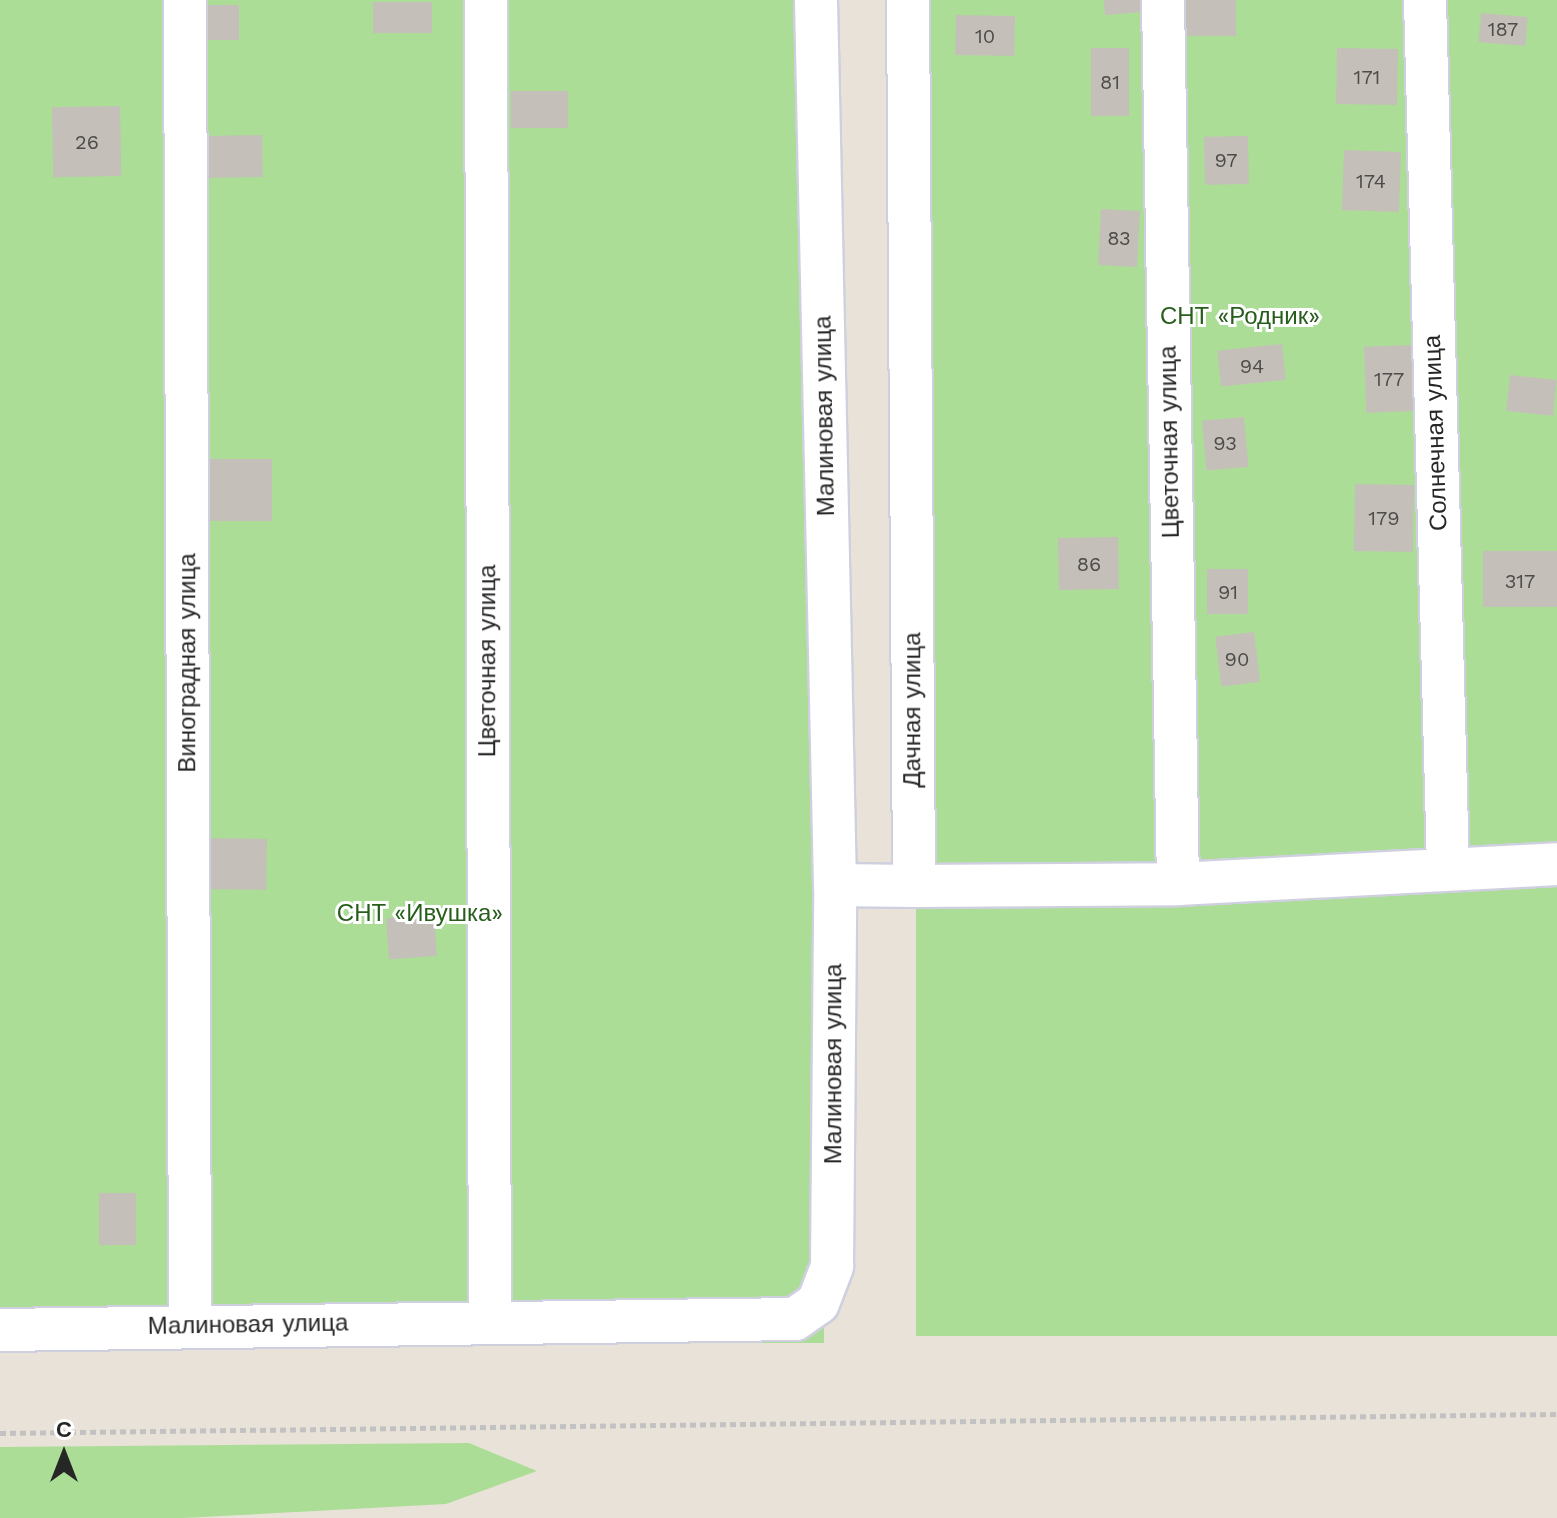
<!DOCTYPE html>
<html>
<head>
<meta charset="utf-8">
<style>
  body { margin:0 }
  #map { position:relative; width:1557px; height:1518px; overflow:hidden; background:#e9e2d8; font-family:"Work Sans",sans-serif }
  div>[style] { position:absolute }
  .green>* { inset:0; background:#acdd97; transform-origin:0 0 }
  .building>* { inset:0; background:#c4bfb8; transform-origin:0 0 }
  .path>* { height:5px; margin-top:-2.5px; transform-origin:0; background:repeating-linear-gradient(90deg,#c2c2c2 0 6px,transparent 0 10px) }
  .roads { filter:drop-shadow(2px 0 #ced0df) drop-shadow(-2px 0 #ced0df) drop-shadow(0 2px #ced0df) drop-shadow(0 -2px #ced0df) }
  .minor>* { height:42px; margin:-21px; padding:0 21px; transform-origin:21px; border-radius:21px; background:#fff }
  span { translate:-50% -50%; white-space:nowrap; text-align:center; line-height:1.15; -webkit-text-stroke:6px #fff; paint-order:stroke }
  .number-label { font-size:20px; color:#4e4c4a }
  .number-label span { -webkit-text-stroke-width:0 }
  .park-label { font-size:24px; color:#275e1c }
  .street-label { font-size:24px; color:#262626 }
  .north { position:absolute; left:24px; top:1414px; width:80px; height:80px; -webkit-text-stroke:6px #fff; paint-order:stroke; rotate:0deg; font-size:22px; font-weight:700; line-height:32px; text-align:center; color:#262626 }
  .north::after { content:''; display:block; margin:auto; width:28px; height:36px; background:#262626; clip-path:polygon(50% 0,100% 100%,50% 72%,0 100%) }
</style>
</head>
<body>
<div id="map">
  <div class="green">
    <i style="left:0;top:0;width:824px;height:1343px"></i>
    <i style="left:916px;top:0;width:641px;height:1336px"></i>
    <i style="clip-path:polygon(469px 1443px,537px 1471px,446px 1504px,184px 1518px,0 1518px,0 1447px)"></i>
  </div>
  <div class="building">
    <i style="clip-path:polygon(1104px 0,1143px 0,1144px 12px,1105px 15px)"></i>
    <i style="left:1186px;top:0;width:50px;height:36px"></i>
    <i style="left:373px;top:2px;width:59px;height:31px"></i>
    <i style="left:198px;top:5px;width:41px;height:35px"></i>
    <i style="left:1481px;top:13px;width:47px;height:29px;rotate:5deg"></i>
    <i style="left:956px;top:15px;width:59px;height:40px;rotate:1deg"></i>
    <i style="left:1129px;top:48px;width:68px;height:38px;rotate:90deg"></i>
    <i style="left:1337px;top:48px;width:61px;height:56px;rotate:1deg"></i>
    <i style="left:568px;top:91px;width:37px;height:57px;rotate:90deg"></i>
    <i style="left:120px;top:106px;width:70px;height:68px;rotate:89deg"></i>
    <i style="left:262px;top:135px;width:42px;height:57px;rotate:89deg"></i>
    <i style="left:1248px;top:136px;width:48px;height:44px;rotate:89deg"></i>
    <i style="left:1344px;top:150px;width:57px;height:60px;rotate:2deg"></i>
    <i style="left:1101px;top:209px;width:39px;height:56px;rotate:3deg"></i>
    <i style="left:1282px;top:344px;width:36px;height:65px;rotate:84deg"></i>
    <i style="left:1413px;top:345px;width:66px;height:49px;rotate:88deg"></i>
    <i style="left:1510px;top:375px;width:47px;height:36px;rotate:6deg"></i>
    <i style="left:1244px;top:417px;width:50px;height:42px;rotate:85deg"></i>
    <i style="left:205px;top:459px;width:67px;height:62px"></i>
    <i style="left:1355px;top:484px;width:59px;height:67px;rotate:1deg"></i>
    <i style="left:1118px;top:537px;width:52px;height:60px;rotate:89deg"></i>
    <i style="left:1557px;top:551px;width:56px;height:74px;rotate:90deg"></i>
    <i style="left:1207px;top:569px;width:41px;height:45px"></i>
    <i style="left:1254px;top:632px;width:50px;height:39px;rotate:83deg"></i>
    <i style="left:207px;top:838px;width:60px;height:51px;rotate:1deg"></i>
    <i style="left:434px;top:915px;width:41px;height:48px;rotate:86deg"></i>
    <i style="left:99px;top:1193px;width:37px;height:52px"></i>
  </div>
  <div class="path">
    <i style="left:0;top:1433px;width:1557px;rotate:-0.7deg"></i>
  </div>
  <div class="roads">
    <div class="minor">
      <i style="left:185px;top:0;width:1327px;rotate:89.78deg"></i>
      <i style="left:486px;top:0;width:1321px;rotate:89.83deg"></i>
      <i style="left:908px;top:0;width:886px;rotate:89.61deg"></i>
      <i style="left:914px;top:886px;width:264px;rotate:-0.4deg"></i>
      <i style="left:1178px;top:884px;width:380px;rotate:-3deg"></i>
      <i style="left:1163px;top:0;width:884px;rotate:89.03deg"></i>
      <i style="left:1425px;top:0;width:865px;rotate:88.48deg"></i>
      <i style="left:835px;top:885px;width:79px;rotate:0.7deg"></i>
      <i style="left:0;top:1330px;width:795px;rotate:-0.79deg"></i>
      <i style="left:795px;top:1319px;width:28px;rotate:-35deg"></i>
      <i style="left:818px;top:1303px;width:40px;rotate:-69deg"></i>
      <i style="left:832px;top:1266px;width:381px;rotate:-89.5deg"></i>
      <i style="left:835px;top:885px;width:885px;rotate:-91.23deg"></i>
    </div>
  </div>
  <div class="number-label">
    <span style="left:1503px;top:29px">187</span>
    <span style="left:985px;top:36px">10</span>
    <span style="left:1367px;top:77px">171</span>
    <span style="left:1110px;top:82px">81</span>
    <span style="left:87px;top:142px">26</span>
    <span style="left:1226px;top:160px">97</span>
    <span style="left:1371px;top:181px">174</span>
    <span style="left:1119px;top:238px">83</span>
    <span style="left:1252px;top:366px">94</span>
    <span style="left:1389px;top:379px">177</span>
    <span style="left:1225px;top:443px">93</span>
    <span style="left:1384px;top:518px">179</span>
    <span style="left:1089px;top:564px">86</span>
    <span style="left:1520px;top:581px">317</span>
    <span style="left:1228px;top:592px">91</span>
    <span style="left:1237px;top:659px">90</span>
  </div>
  <div class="park-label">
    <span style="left:1240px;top:317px">СНТ «Родник»</span>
    <span style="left:420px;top:914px">СНТ «Ивушка»</span>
  </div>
  <div class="street-label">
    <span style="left:825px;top:416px;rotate:-91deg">Малиновая улица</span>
    <span style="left:1436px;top:433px;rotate:-92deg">Солнечная улица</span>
    <span style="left:1170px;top:442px;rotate:-91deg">Цветочная улица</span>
    <span style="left:488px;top:661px;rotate:-90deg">Цветочная улица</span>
    <span style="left:188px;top:663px;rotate:-90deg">Виноградная улица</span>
    <span style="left:913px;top:710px;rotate:-90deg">Дачная улица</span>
    <span style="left:834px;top:1064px;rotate:-90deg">Малиновая улица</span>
    <span style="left:248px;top:1325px;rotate:-1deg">Малиновая улица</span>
  </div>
  <div class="north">С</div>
</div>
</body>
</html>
